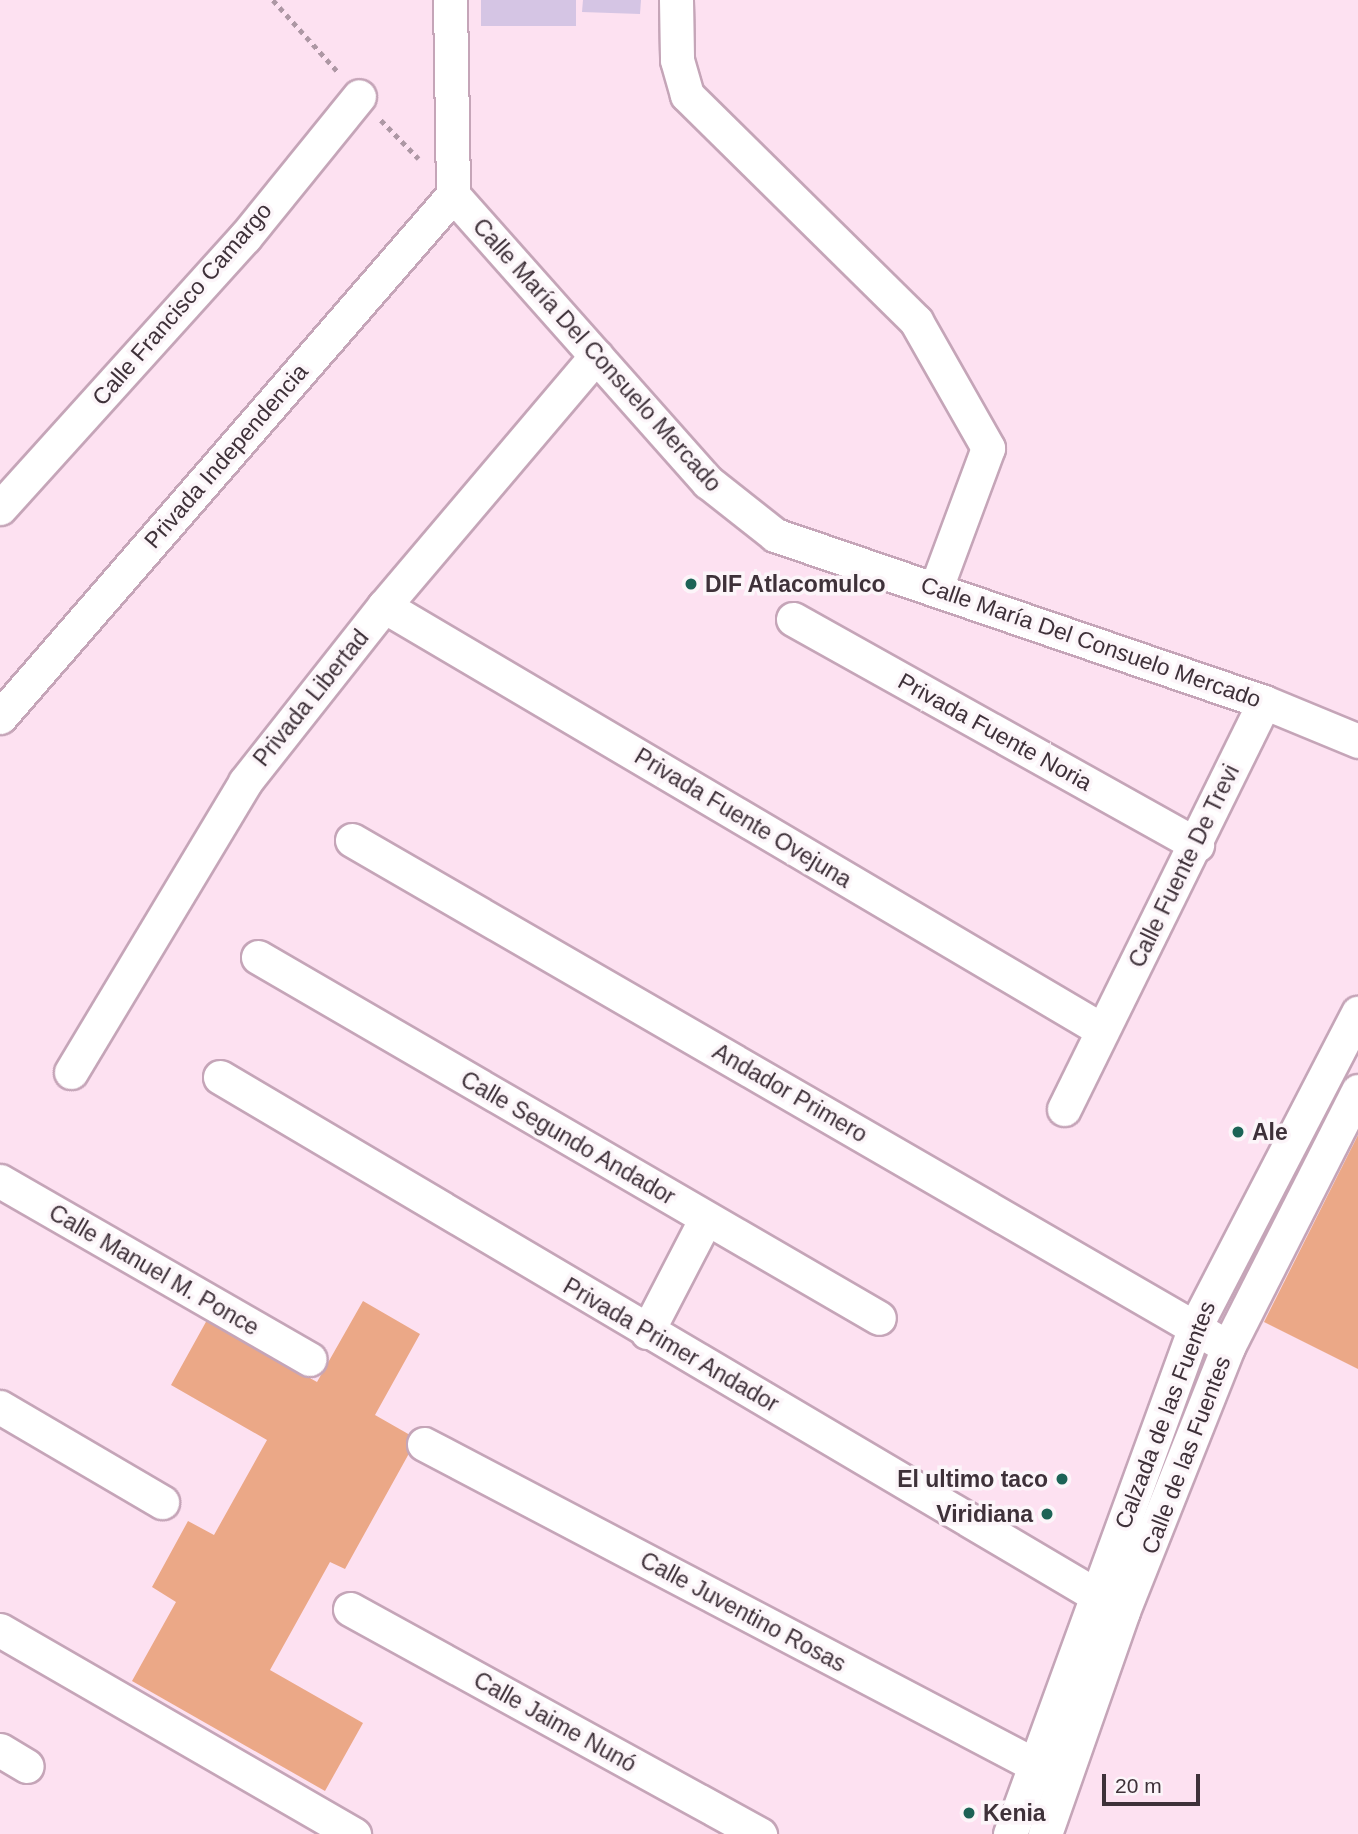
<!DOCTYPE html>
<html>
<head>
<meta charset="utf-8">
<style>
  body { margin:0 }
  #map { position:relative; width:1358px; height:1834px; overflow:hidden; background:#fde1f1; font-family:Helvetica,sans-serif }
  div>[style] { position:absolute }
  .green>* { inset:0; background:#eba887 }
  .building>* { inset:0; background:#d5c5e4; transform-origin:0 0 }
  .path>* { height:4.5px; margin-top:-2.25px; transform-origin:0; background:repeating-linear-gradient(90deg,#ad97a4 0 5px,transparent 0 10px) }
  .roads { filter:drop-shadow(2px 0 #c5a5b8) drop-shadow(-2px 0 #c5a5b8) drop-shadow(0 2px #c5a5b8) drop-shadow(0 -2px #c5a5b8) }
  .minor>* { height:33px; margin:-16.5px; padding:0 16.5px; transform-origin:16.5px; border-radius:16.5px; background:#fff }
  .dots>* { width:19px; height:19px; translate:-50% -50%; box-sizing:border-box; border:4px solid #fcf5f9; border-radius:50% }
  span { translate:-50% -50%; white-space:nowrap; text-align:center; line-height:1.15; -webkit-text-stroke:7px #fcf5f9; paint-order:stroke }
  .street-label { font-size:23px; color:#3e3139 }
  .poi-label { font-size:23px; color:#3e3139; font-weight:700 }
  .left { translate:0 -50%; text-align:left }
  .right { translate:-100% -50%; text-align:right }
  .scale { position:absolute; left:1102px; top:1774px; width:98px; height:32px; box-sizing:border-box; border:4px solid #3e3139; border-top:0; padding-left:9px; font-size:21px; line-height:24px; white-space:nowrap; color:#3e3139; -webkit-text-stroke:5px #fcf5f9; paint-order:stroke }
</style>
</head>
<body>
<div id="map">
  <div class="green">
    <i style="clip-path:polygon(1358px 1135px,1358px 1369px,1264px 1322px)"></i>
    <i style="clip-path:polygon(363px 1301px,420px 1334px,375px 1415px,417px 1439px,345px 1569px,330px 1562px,270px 1670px,363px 1723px,325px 1791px,132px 1681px,176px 1602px,152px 1587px,188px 1521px,214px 1535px,267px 1440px,171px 1385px,207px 1320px,317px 1382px)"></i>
  </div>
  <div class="building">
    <i style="left:481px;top:0;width:95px;height:26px"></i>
    <i style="clip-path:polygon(583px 0,641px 0,640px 14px,582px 12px)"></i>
  </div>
  <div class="path">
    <i style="left:273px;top:0;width:97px;rotate:47.9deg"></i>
    <i style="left:381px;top:120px;width:54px;rotate:45.7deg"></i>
  </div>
  <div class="roads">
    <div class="minor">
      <i style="left:450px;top:0;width:195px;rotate:89.1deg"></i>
      <i style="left:453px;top:195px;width:384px;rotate:48.4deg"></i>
      <i style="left:708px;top:482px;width:85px;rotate:38.3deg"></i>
      <i style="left:775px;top:535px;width:517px;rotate:18.86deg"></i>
      <i style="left:1264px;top:702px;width:102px;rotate:22.5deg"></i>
      <i style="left:676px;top:0;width:60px;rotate:89deg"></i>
      <i style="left:677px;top:60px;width:36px;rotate:74deg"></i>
      <i style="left:687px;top:95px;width:322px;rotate:44.6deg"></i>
      <i style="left:916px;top:321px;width:146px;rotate:60.4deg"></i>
      <i style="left:988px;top:448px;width:149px;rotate:110.4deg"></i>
      <i style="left:0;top:508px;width:365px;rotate:-47.9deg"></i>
      <i style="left:245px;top:237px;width:181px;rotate:-51deg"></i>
      <i style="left:384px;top:606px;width:834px;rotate:30.56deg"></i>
      <i style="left:793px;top:619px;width:463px;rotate:29.2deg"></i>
      <i style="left:0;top:717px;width:691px;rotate:-49.05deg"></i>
      <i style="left:352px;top:840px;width:1012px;rotate:30.06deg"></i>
      <i style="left:258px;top:957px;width:718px;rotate:30.17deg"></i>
      <i style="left:71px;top:1072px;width:338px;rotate:-59deg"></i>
      <i style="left:245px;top:782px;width:224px;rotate:-51.7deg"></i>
      <i style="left:384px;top:606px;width:328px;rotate:-49.7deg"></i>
      <i style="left:220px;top:1077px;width:1049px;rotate:30.6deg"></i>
      <i style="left:1064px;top:1109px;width:453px;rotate:-63.8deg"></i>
      <i style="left:0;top:1181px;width:357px;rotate:29.9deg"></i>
      <i style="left:647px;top:1332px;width:128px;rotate:-62.6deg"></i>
      <i style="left:0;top:1407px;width:188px;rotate:30.4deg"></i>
      <i style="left:424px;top:1444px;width:707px;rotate:27.72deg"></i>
      <i style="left:350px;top:1609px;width:468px;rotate:28.8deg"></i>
      <i style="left:0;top:1630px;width:409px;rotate:30deg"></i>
      <i style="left:0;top:1750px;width:31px;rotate:31deg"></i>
      <i style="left:1010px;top:1834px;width:540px;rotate:-69.95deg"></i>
      <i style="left:1195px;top:1327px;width:354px;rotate:-62.6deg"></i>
      <i style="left:1045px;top:1834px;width:236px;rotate:-70.7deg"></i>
      <i style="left:1123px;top:1611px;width:284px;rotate:-68.3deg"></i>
      <i style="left:1228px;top:1347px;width:287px;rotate:-63.1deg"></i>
    </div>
  </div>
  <div class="dots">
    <i style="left:691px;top:584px;background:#1c6356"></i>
    <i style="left:1238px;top:1132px;background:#1c6356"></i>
    <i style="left:1062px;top:1479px;background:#1c6356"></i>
    <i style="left:1047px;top:1514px;background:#1c6356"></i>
    <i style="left:969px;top:1813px;background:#1c6356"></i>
  </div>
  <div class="street-label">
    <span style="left:182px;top:304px;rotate:-49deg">Calle Francisco Camargo</span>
    <span style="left:597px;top:355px;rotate:48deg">Calle María Del Consuelo Mercado</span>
    <span style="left:226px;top:456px;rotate:-49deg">Privada Independencia</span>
    <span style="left:1091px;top:642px;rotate:19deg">Calle María Del Consuelo Mercado</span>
    <span style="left:311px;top:698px;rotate:-51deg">Privada Libertad</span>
    <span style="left:995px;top:732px;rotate:29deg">Privada Fuente Noria</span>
    <span style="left:743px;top:818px;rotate:31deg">Privada Fuente Ovejuna</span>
    <span style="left:1184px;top:866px;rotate:-64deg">Calle Fuente De Trevi</span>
    <span style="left:790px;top:1093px;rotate:30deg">Andador Primero</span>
    <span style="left:568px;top:1138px;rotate:30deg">Calle Segundo Andador</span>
    <span style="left:154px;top:1270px;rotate:30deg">Calle Manuel M. Ponce</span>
    <span style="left:671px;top:1345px;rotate:30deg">Privada Primer Andador</span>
    <span style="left:1165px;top:1415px;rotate:-69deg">Calzada de las Fuentes</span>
    <span style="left:1186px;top:1455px;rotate:-69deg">Calle de las Fuentes</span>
    <span style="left:743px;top:1612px;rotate:28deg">Calle Juventino Rosas</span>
    <span style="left:555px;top:1722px;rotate:29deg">Calle Jaime Nunó</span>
  </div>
  <div class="poi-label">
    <span class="left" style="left:705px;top:584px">DIF Atlacomulco</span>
    <span class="left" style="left:1252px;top:1132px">Ale</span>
    <span class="right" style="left:1048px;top:1479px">El ultimo taco</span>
    <span class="right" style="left:1033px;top:1514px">Viridiana</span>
    <span class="left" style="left:983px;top:1813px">Kenia</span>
  </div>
  <div class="scale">20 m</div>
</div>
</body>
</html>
